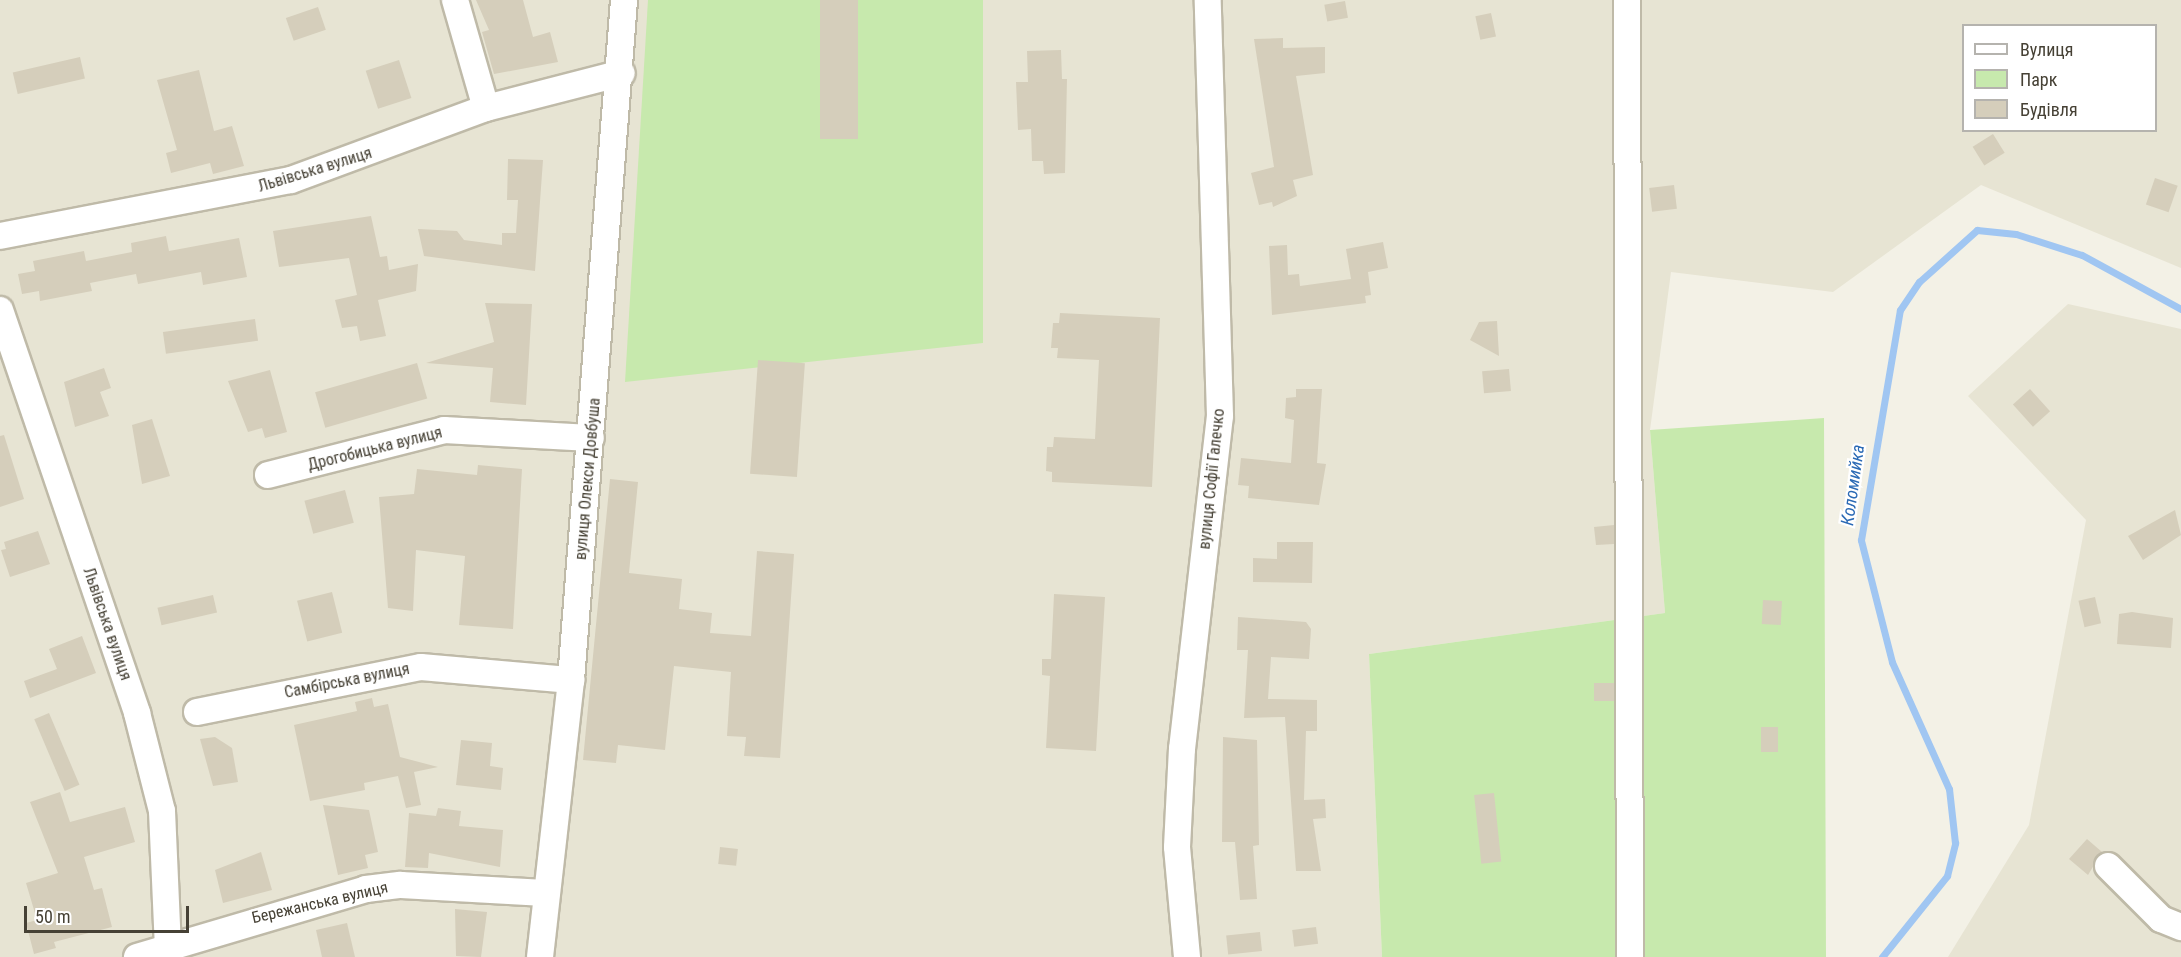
<!DOCTYPE html>
<html>
<head>
<meta charset="utf-8">
<style>
  body { margin:0 }
  #map { position:relative; width:2181px; height:957px; overflow:hidden; background:#f3f1e6; font-family:"Roboto Condensed",sans-serif }
  div>[style] { position:absolute }
  .residential>* { inset:0; background:#e7e4d3 }
  .green>* { inset:0; background:#c7e9ad }
  .stream>* { height:7px; margin:-3.5px; padding:0 3.5px; transform-origin:3.5px; border-radius:3.5px; background:#a0c6f2 }
  .building>* { inset:0; background:#d5cebb; transform-origin:0 0 }
  .roads { filter:drop-shadow(2px 0 #bfbaa8) drop-shadow(-2px 0 #bfbaa8) drop-shadow(0 2px #bfbaa8) drop-shadow(0 -2px #bfbaa8) }
  .minor>* { height:26px; margin:-13px; padding:0 13px; transform-origin:13px; border-radius:13px; background:#fff }
  span { translate:-50% -50%; white-space:nowrap; text-align:center; line-height:1.15; -webkit-text-stroke:4.5px #fff; paint-order:stroke }
  .street-label { font-size:16px; color:#464135 }
  .water-label { font-size:18px; color:#2b6ab5; font-style:italic }
  .legend { position:absolute; left:1962px; top:24px; width:195px; height:108px; box-sizing:border-box; background:#fff; border:2px solid #b5b3ae; margin:0; padding:8px 10px; list-style:none; font-size:18px; color:#464135 }
  .legend li { display:flex; align-items:center; gap:12px; height:30px }
  .legend b { width:30px; border:2px solid #b5b3ae }
  .scale { position:absolute; left:24px; top:906px; width:165px; height:27px; box-sizing:border-box; border:3px solid #464135; border-top:0; padding-left:8px; font-size:18px; line-height:21px; white-space:nowrap; color:#464135; -webkit-text-stroke:4px #fff; paint-order:stroke }
</style>
</head>
<body>
<div id="map">
  <div class="residential">
    <i style="clip-path:polygon(evenodd,0 0,2181px 0,2181px 268px,1981px 185px,1833px 292px,1671px 272px,1650px 430px,1665px 613px,1369px 654px,1382px 957px,0 957px,0 0,1964px 26px,2156px 26px,2156px 130px,1964px 130px,1964px 26px)"></i>
    <i style="clip-path:polygon(2068px 304px,2181px 329px,2181px 957px,1948px 957px,2029px 825px,2086px 520px,1968px 396px)"></i>
  </div>
  <div class="green">
    <i style="clip-path:polygon(648px 0,983px 0,983px 343px,625px 382px)"></i>
    <i style="clip-path:polygon(1824px 418px,1826px 957px,1382px 957px,1369px 654px,1665px 613px,1650px 430px)"></i>
  </div>
  <div class="stream">
    <i style="left:1882px;top:957px;width:104px;rotate:-51.3deg"></i>
    <i style="left:1947px;top:876px;width:34px;rotate:-76deg"></i>
    <i style="left:1955px;top:843px;width:54px;rotate:-96.3deg"></i>
    <i style="left:1949px;top:789px;width:139px;rotate:-114.2deg"></i>
    <i style="left:1892px;top:662px;width:126px;rotate:-104.3deg"></i>
    <i style="left:1861px;top:540px;width:233px;rotate:-80.4deg"></i>
    <i style="left:1900px;top:310px;width:34px;rotate:-56deg"></i>
    <i style="left:1919px;top:282px;width:78px;rotate:-41.9deg"></i>
    <i style="left:1977px;top:230px;width:39px;rotate:6deg"></i>
    <i style="left:2016px;top:234px;width:69px;rotate:17.7deg"></i>
    <i style="left:2082px;top:255px;width:113px;rotate:28.6deg"></i>
  </div>
  <div class="building">
    <i style="clip-path:polygon(476px 0,523px 0,533px 37px,550px 32px,558px 62px,494px 74px,482px 32px,489px 30px)"></i>
    <i style="left:820px;top:0;width:38px;height:139px"></i>
    <i style="left:1345px;top:1px;width:17px;height:21px;rotate:80deg"></i>
    <i style="left:318px;top:7px;width:24px;height:34px;rotate:71deg"></i>
    <i style="left:1491px;top:13px;width:24px;height:16px;rotate:78deg"></i>
    <i style="clip-path:polygon(1283px 38px,1283px 48px,1325px 47px,1325px 73px,1296px 76px,1313px 175px,1293px 180px,1297px 196px,1273px 207px,1272px 202px,1259px 205px,1251px 173px,1274px 167px,1254px 39px)"></i>
    <i style="clip-path:polygon(1061px 50px,1062px 79px,1067px 79px,1065px 173px,1044px 174px,1043px 161px,1032px 161px,1031px 129px,1018px 130px,1016px 82px,1028px 82px,1027px 51px)"></i>
    <i style="left:80px;top:57px;width:22px;height:69px;rotate:77deg"></i>
    <i style="left:399px;top:60px;width:40px;height:35px;rotate:72deg"></i>
    <i style="clip-path:polygon(199px 70px,214px 131px,232px 126px,244px 166px,213px 174px,210px 163px,171px 173px,166px 153px,177px 150px,157px 80px)"></i>
    <i style="left:1993px;top:134px;width:22px;height:24px;rotate:58deg"></i>
    <i style="clip-path:polygon(508px 159px,543px 160px,535px 271px,424px 256px,418px 229px,457px 231px,464px 240px,502px 245px,502px 233px,516px 233px,518px 200px,507px 200px)"></i>
    <i style="left:2155px;top:178px;width:24px;height:28px;rotate:19deg"></i>
    <i style="left:1674px;top:185px;width:24px;height:25px;rotate:83deg"></i>
    <i style="clip-path:polygon(371px 216px,380px 257px,387px 256px,389px 270px,418px 264px,416px 291px,378px 300px,386px 336px,360px 341px,357px 326px,342px 328px,335px 300px,357px 295px,349px 258px,279px 267px,273px 231px)"></i>
    <i style="clip-path:polygon(166px 236px,169px 251px,239px 238px,247px 277px,203px 285px,201px 272px,138px 284px,136px 274px,90px 283px,92px 291px,40px 301px,39px 291px,22px 294px,18px 274px,35px 271px,33px 261px,84px 251px,86px 261px,132px 252px,131px 243px)"></i>
    <i style="clip-path:polygon(1383px 242px,1388px 268px,1368px 272px,1371px 295px,1365px 296px,1366px 303px,1272px 315px,1269px 246px,1287px 245px,1288px 275px,1299px 274px,1300px 286px,1351px 279px,1346px 249px)"></i>
    <i style="clip-path:polygon(485px 303px,532px 304px,526px 405px,490px 402px,493px 368px,426px 363px,494px 342px)"></i>
    <i style="clip-path:polygon(1060px 313px,1160px 318px,1152px 487px,1052px 482px,1052px 472px,1046px 471px,1047px 447px,1053px 447px,1054px 437px,1095px 439px,1099px 360px,1057px 358px,1058px 348px,1051px 348px,1053px 323px,1059px 323px)"></i>
    <i style="left:255px;top:319px;width:22px;height:93px;rotate:82deg"></i>
    <i style="clip-path:polygon(1497px 321px,1499px 356px,1470px 340px,1479px 322px)"></i>
    <i style="left:758px;top:360px;width:47px;height:114px;rotate:4deg"></i>
    <i style="left:417px;top:363px;width:37px;height:106px;rotate:74deg"></i>
    <i style="clip-path:polygon(104px 368px,111px 388px,100px 392px,109px 416px,75px 427px,64px 382px)"></i>
    <i style="left:1509px;top:369px;width:22px;height:27px;rotate:85deg"></i>
    <i style="clip-path:polygon(270px 370px,287px 432px,265px 438px,262px 428px,248px 432px,228px 381px)"></i>
    <i style="clip-path:polygon(1296px 389px,1322px 389px,1317px 463px,1326px 464px,1319px 505px,1248px 498px,1249px 486px,1238px 485px,1241px 458px,1291px 463px,1294px 420px,1285px 418px,1286px 398px,1296px 397px)"></i>
    <i style="left:2030px;top:389px;width:30px;height:23px;rotate:48deg"></i>
    <i style="clip-path:polygon(152px 419px,170px 476px,142px 484px,132px 425px)"></i>
    <i style="clip-path:polygon(4px 435px,24px 499px,0 507px,0 436px)"></i>
    <i style="clip-path:polygon(478px 465px,522px 469px,513px 629px,459px 625px,465px 556px,416px 550px,413px 611px,388px 608px,379px 497px,414px 494px,417px 469px,477px 475px)"></i>
    <i style="clip-path:polygon(610px 479px,638px 482px,629px 573px,682px 579px,679px 609px,712px 613px,710px 633px,751px 636px,757px 551px,794px 554px,780px 758px,744px 756px,746px 737px,727px 736px,731px 672px,674px 666px,665px 750px,618px 745px,616px 763px,583px 760px)"></i>
    <i style="left:345px;top:490px;width:34px;height:42px;rotate:75deg"></i>
    <i style="clip-path:polygon(2175px 510px,2181px 535px,2143px 560px,2128px 536px)"></i>
    <i style="clip-path:polygon(1614px 525px,1614px 544px,1596px 545px,1594px 527px)"></i>
    <i style="clip-path:polygon(38px 531px,50px 564px,10px 577px,1px 550px,6px 549px,4px 542px)"></i>
    <i style="clip-path:polygon(1277px 542px,1313px 542px,1312px 583px,1253px 582px,1253px 558px,1277px 559px)"></i>
    <i style="left:332px;top:592px;width:42px;height:36px;rotate:76deg"></i>
    <i style="clip-path:polygon(1054px 594px,1105px 597px,1096px 751px,1046px 748px,1050px 676px,1042px 675px,1042px 659px,1051px 659px)"></i>
    <i style="left:213px;top:595px;width:18px;height:57px;rotate:77deg"></i>
    <i style="left:2095px;top:597px;width:27px;height:17px;rotate:77deg"></i>
    <i style="left:1763px;top:600px;width:19px;height:24px;rotate:3deg"></i>
    <i style="clip-path:polygon(2132px 612px,2173px 618px,2171px 648px,2117px 644px,2119px 614px)"></i>
    <i style="clip-path:polygon(1238px 617px,1306px 622px,1311px 629px,1309px 659px,1271px 657px,1268px 699px,1317px 700px,1317px 731px,1306px 731px,1304px 800px,1325px 799px,1326px 818px,1313px 819px,1321px 871px,1296px 871px,1285px 717px,1244px 718px,1248px 650px,1237px 650px)"></i>
    <i style="clip-path:polygon(82px 636px,96px 673px,30px 698px,24px 681px,57px 669px,49px 649px)"></i>
    <i style="left:1614px;top:683px;width:18px;height:20px;rotate:90deg"></i>
    <i style="clip-path:polygon(372px 698px,374px 707px,388px 704px,400px 757px,438px 767px,414px 772px,421px 805px,406px 808px,398px 776px,364px 783px,365px 790px,310px 801px,294px 725px,357px 711px,355px 702px)"></i>
    <i style="left:49px;top:713px;width:78px;height:16px;rotate:67deg"></i>
    <i style="left:1761px;top:727px;width:17px;height:25px"></i>
    <i style="clip-path:polygon(215px 737px,232px 748px,238px 782px,213px 786px,200px 739px)"></i>
    <i style="clip-path:polygon(1223px 737px,1257px 740px,1259px 845px,1253px 846px,1257px 899px,1240px 900px,1235px 842px,1222px 842px)"></i>
    <i style="clip-path:polygon(461px 740px,492px 743px,490px 766px,503px 768px,501px 790px,456px 785px)"></i>
    <i style="clip-path:polygon(60px 792px,70px 822px,125px 807px,135px 842px,84px 857px,94px 890px,102px 888px,112px 927px,54px 942px,56px 948px,34px 954px,26px 923px,37px 920px,26px 883px,58px 873px,30px 802px)"></i>
    <i style="left:1494px;top:793px;width:69px;height:20px;rotate:84deg"></i>
    <i style="clip-path:polygon(323px 805px,369px 810px,378px 852px,365px 855px,368px 868px,338px 875px)"></i>
    <i style="clip-path:polygon(438px 808px,461px 811px,459px 826px,503px 830px,500px 867px,429px 853px,428px 868px,405px 867px,409px 813px,436px 816px)"></i>
    <i style="clip-path:polygon(2087px 839px,2102px 852px,2088px 875px,2069px 859px)"></i>
    <i style="left:720px;top:847px;width:18px;height:17px;rotate:6deg"></i>
    <i style="clip-path:polygon(261px 852px,272px 890px,223px 903px,215px 870px)"></i>
    <i style="clip-path:polygon(455px 909px,487px 912px,481px 957px,456px 956px)"></i>
    <i style="clip-path:polygon(347px 923px,355px 957px,322px 957px,316px 930px)"></i>
    <i style="left:1316px;top:927px;width:17px;height:24px;rotate:83deg"></i>
    <i style="left:1260px;top:932px;width:19px;height:34px;rotate:84deg"></i>
  </div>
  <div class="roads">
    <div class="minor">
      <i style="left:455px;top:0;width:112px;rotate:74deg"></i>
      <i style="left:1627px;top:0;width:957px;rotate:89.82deg"></i>
      <i style="left:0;top:236px;width:296px;rotate:-10.9deg"></i>
      <i style="left:291px;top:180px;width:208px;rotate:-20.3deg"></i>
      <i style="left:486px;top:108px;width:140px;rotate:-14.4deg"></i>
      <i style="left:0;top:310px;width:426px;rotate:71.2deg"></i>
      <i style="left:137px;top:713px;width:101px;rotate:75.7deg"></i>
      <i style="left:162px;top:811px;width:135px;rotate:87.5deg"></i>
      <i style="left:268px;top:475px;width:182px;rotate:-14.3deg"></i>
      <i style="left:444px;top:430px;width:147px;rotate:3.1deg"></i>
      <i style="left:197px;top:712px;width:228px;rotate:-11.4deg"></i>
      <i style="left:421px;top:667px;width:151px;rotate:5deg"></i>
      <i style="left:2108px;top:866px;width:75px;rotate:45deg"></i>
      <i style="left:2161px;top:919px;width:22px;rotate:22deg"></i>
      <i style="left:137px;top:957px;width:239px;rotate:-16.5deg"></i>
      <i style="left:366px;top:889px;width:35px;rotate:-7deg"></i>
      <i style="left:401px;top:885px;width:144px;rotate:3.2deg"></i>
      <i style="left:540px;top:957px;width:279px;rotate:-83.6deg"></i>
      <i style="left:571px;top:680px;width:682px;rotate:-85.54deg"></i>
      <i style="left:1187px;top:957px;width:110px;rotate:-95.2deg"></i>
      <i style="left:1177px;top:847px;width:98px;rotate:-87.1deg"></i>
      <i style="left:1182px;top:749px;width:335px;rotate:-83.5deg"></i>
      <i style="left:1220px;top:416px;width:416px;rotate:-91.7deg"></i>
    </div>
  </div>
  <div class="street-label">
    <span style="left:315px;top:170px;rotate:-17deg">Львівська вулиця</span>
    <span style="left:375px;top:449px;rotate:-14deg">Дрогобицька вулиця</span>
    <span style="left:588px;top:479px;rotate:-85deg">вулиця Олекси Довбуша</span>
    <span style="left:1212px;top:479px;rotate:-84deg">вулиця Софії Галечко</span>
    <span style="left:107px;top:624px;rotate:71deg">Львівська вулиця</span>
    <span style="left:347px;top:681px;rotate:-11deg">Самбірська вулиця</span>
    <span style="left:320px;top:903px;rotate:-13deg">Бережанська вулиця</span>
  </div>
  <div class="water-label">
    <span style="left:1853px;top:485px;rotate:-82deg">Коломийка</span>
  </div>
  <ul class="legend">
  <li><b style="height:8px;background:#fff"></b>Вулиця</li>
  <li><b style="height:16px;background:#c7e9ad"></b>Парк</li>
  <li><b style="height:16px;background:#d5cebb"></b>Будівля</li>
  </ul>
  <div class="scale">50 m</div>
</div>
</body>
</html>
